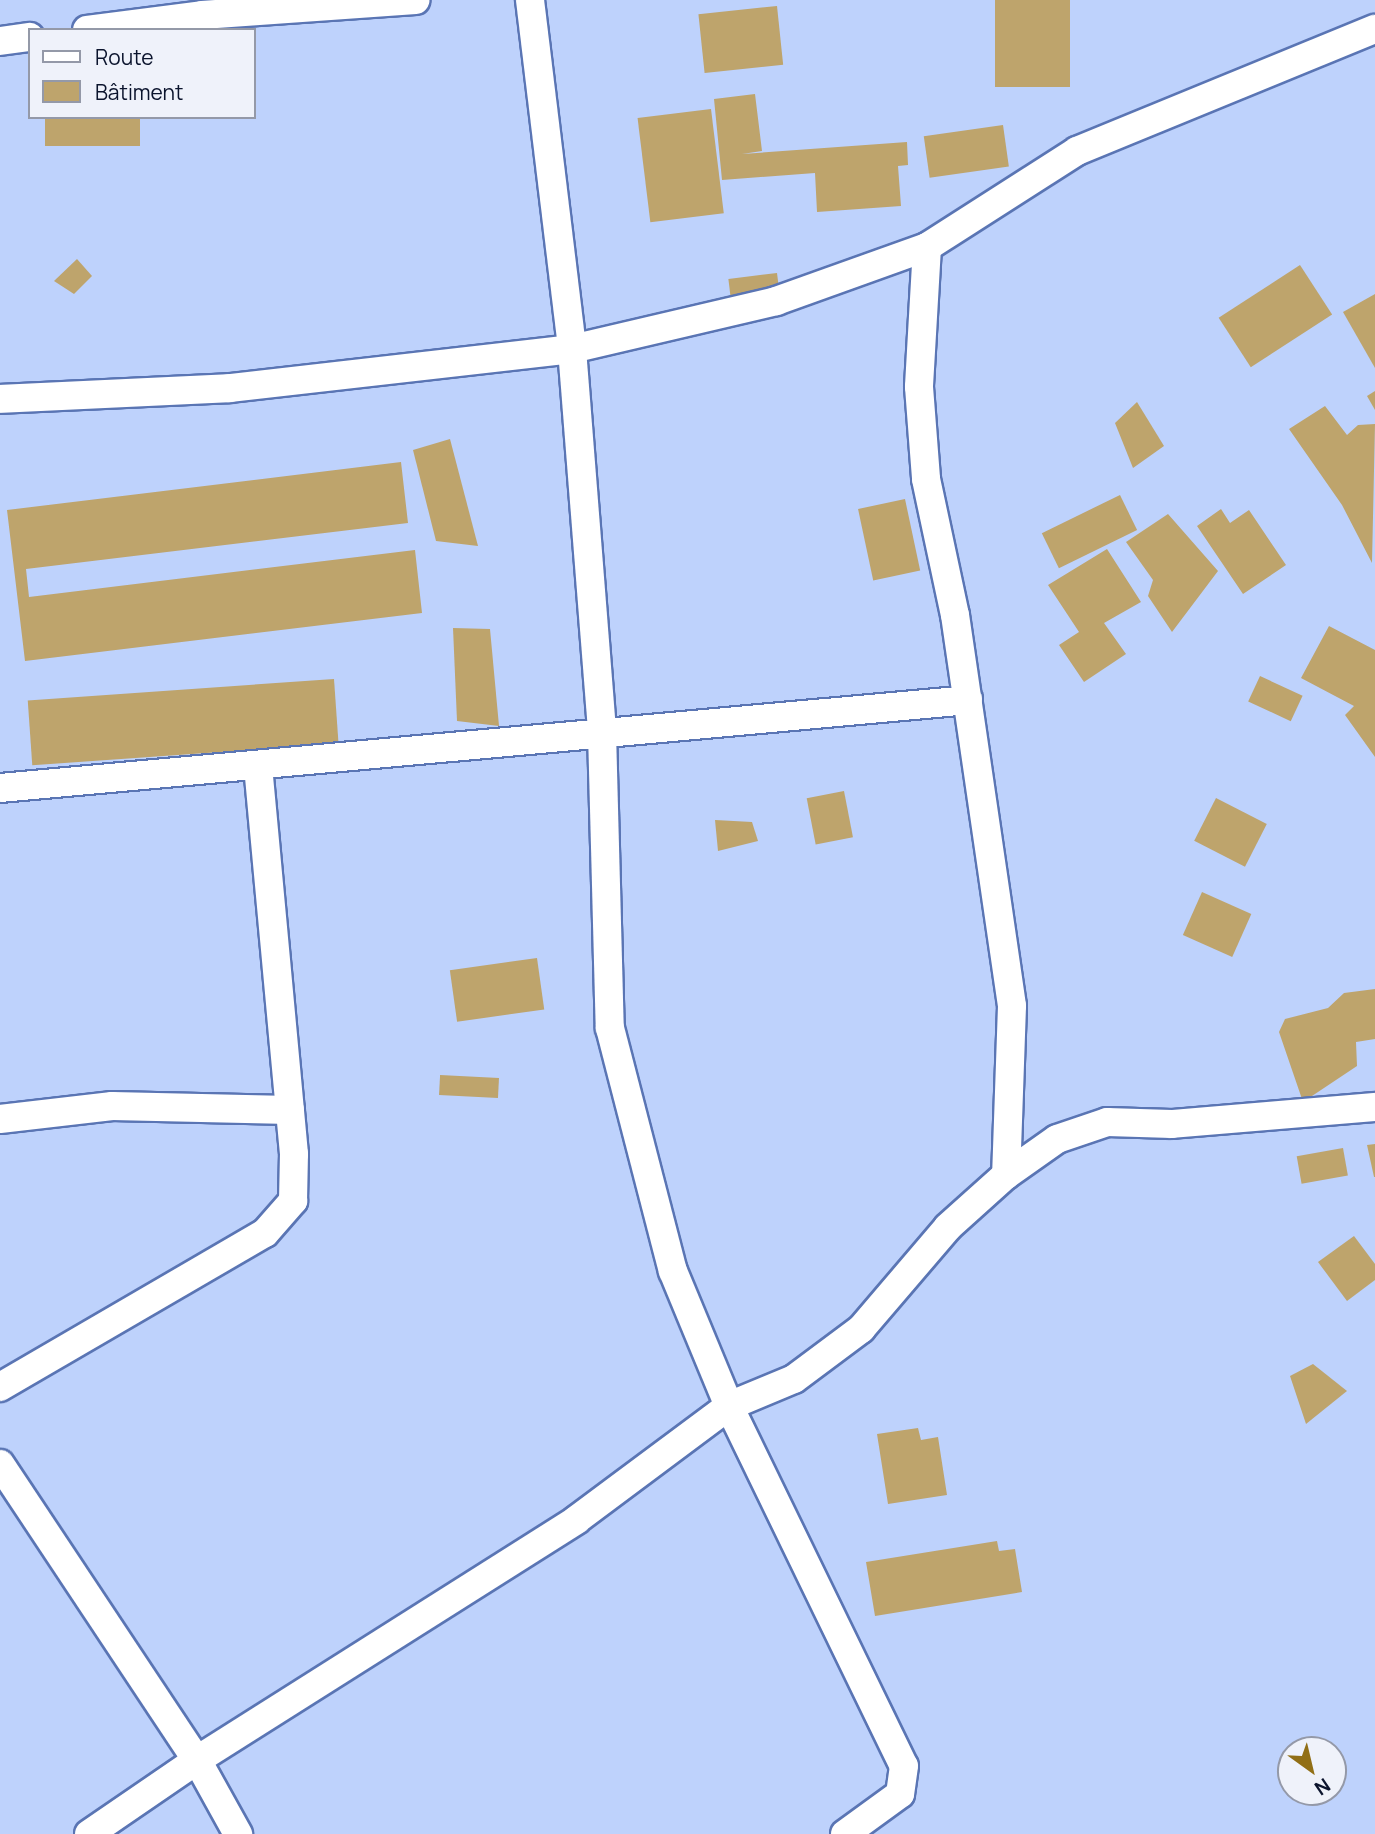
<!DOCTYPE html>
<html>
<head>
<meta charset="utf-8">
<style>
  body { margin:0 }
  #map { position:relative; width:1375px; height:1834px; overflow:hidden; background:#bed2fc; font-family:Manrope,sans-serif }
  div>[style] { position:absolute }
  .building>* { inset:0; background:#bea46c; transform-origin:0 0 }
  .roads { filter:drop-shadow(2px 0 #5a75b4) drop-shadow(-2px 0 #5a75b4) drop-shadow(0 2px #5a75b4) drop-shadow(0 -2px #5a75b4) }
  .street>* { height:28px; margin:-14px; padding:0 14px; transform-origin:14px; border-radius:14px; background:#fff }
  span { translate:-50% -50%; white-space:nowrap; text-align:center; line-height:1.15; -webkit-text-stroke:7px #eff2fa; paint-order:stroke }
  .legend { position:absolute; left:28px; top:28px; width:228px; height:91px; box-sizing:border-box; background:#eff2fa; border:2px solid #9499a8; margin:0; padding:9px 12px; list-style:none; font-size:21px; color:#0b142d }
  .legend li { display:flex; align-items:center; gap:14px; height:35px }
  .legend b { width:35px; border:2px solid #9499a8 }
  .north { position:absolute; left:1277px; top:1736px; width:70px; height:70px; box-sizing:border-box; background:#eff2fa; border:2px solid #9499a8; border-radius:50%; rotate:146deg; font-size:19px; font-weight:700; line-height:28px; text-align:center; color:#0b142d }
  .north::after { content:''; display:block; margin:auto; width:24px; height:32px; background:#916f16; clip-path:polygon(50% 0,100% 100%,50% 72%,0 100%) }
</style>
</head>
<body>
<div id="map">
  <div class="building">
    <i style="left:995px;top:0;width:75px;height:87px"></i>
    <i style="left:777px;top:6px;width:59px;height:79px;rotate:84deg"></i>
    <i style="clip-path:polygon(755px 94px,762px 151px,742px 154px,907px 142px,908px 165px,898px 166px,901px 206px,817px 212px,815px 173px,722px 180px,714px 99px)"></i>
    <i style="left:711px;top:109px;width:105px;height:74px;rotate:83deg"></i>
    <i style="left:45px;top:117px;width:95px;height:29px"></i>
    <i style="left:1003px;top:125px;width:42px;height:80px;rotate:82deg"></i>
    <i style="clip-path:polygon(77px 259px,92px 276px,74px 294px,54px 281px)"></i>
    <i style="left:1300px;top:265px;width:59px;height:97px;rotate:57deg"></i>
    <i style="left:777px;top:273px;width:25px;height:49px;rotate:83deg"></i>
    <i style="clip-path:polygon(1375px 294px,1375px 368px,1343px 312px)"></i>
    <i style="clip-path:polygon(1375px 391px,1375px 410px,1367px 396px)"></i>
    <i style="clip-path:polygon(1137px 402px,1164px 446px,1133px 468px,1115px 423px)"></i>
    <i style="clip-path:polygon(1325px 406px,1347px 435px,1358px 425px,1375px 424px,1372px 563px,1342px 505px,1289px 429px)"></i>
    <i style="clip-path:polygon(450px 439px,478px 546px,436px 541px,413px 450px)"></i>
    <i style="clip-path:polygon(401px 462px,408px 523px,26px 569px,29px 597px,415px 550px,422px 613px,25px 661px,7px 510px)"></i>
    <i style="left:1120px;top:495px;width:39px;height:87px;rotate:64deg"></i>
    <i style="left:905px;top:499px;width:73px;height:48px;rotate:78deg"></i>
    <i style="clip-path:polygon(1221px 509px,1230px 523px,1249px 510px,1286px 565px,1243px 594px,1197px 526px)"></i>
    <i style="clip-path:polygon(1168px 514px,1218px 571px,1172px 632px,1148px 596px,1153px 580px,1126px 542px)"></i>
    <i style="clip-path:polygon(1107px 549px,1141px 602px,1104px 623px,1126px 654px,1084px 682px,1059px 645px,1079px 632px,1048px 585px)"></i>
    <i style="clip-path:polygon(1329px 626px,1375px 650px,1375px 757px,1345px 715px,1354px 706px,1301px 678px)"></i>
    <i style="clip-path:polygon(453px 628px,490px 629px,499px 726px,457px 721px)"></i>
    <i style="left:1260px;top:676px;width:47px;height:28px;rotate:25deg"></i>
    <i style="left:334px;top:679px;width:65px;height:307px;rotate:86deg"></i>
    <i style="left:844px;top:791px;width:47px;height:38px;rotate:79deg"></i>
    <i style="left:1216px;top:798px;width:57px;height:48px;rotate:27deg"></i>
    <i style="clip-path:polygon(715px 820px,752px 822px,758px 841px,718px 851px)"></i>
    <i style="left:1202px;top:892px;width:54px;height:47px;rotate:24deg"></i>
    <i style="left:537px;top:958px;width:52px;height:88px;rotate:82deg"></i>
    <i style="clip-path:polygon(1375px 989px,1375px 1039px,1356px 1042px,1357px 1066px,1303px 1102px,1279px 1032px,1285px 1019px,1328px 1008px,1344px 993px)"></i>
    <i style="left:499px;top:1078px;width:20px;height:59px;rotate:93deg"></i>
    <i style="clip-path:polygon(1375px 1144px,1375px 1177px,1374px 1177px,1367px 1145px)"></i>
    <i style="left:1343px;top:1148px;width:28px;height:47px;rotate:80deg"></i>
    <i style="clip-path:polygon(1354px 1236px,1375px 1264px,1375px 1280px,1347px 1301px,1318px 1262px)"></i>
    <i style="clip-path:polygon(1313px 1364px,1347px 1391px,1306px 1424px,1290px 1376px)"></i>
    <i style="clip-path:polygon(918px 1428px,921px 1440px,938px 1437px,947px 1495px,888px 1504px,877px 1434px)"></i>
    <i style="clip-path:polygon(997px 1541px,999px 1551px,1015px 1549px,1022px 1592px,875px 1616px,866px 1562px)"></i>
  </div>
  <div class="roads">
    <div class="street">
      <i style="left:530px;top:0;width:352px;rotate:83.1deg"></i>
      <i style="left:572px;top:349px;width:384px;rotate:85.5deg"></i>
      <i style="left:602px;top:732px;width:296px;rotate:88.5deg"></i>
      <i style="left:610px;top:1028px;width:251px;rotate:75.5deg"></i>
      <i style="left:673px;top:1271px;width:146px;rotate:67.5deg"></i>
      <i style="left:729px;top:1406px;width:400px;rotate:64.1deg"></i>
      <i style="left:904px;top:1766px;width:28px;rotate:98deg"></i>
      <i style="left:900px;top:1794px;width:68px;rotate:144deg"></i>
      <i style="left:87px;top:30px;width:116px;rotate:-7.4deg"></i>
      <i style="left:202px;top:15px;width:214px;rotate:-4deg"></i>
      <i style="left:0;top:41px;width:30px;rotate:-8deg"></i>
      <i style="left:927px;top:247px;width:140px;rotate:93.3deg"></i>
      <i style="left:919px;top:387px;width:92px;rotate:85.6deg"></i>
      <i style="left:926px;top:479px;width:139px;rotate:78deg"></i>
      <i style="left:955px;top:615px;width:395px;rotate:81.7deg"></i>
      <i style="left:1012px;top:1006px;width:169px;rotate:92deg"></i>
      <i style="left:0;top:399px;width:230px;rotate:-2.7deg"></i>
      <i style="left:230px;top:388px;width:344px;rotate:-6.5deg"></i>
      <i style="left:572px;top:349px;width:210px;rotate:-13.2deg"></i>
      <i style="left:776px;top:301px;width:160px;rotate:-19.7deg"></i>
      <i style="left:927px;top:247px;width:178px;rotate:-32.6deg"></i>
      <i style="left:1077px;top:151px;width:322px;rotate:-22.3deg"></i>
      <i style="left:0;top:788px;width:972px;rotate:-5.19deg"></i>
      <i style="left:0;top:1119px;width:113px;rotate:-6.6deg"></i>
      <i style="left:112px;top:1106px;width:178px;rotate:1.3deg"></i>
      <i style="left:0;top:1387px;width:306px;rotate:-30.2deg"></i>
      <i style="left:265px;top:1233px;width:43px;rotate:-48.8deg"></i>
      <i style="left:293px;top:1201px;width:47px;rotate:-88.8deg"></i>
      <i style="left:294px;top:1154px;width:390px;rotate:-95.3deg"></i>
      <i style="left:0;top:1464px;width:356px;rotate:56.4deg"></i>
      <i style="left:197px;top:1760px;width:85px;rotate:61deg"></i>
      <i style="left:89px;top:1834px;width:131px;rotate:-34.4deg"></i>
      <i style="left:197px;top:1760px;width:449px;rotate:-32.3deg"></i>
      <i style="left:576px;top:1520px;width:191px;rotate:-36.7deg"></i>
      <i style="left:729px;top:1406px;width:70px;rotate:-22.6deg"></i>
      <i style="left:794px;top:1379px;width:84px;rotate:-36.7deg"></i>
      <i style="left:861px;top:1329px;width:134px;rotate:-49.5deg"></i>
      <i style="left:948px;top:1227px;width:78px;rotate:-41.9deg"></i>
      <i style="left:1006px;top:1175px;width:62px;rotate:-35.2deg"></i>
      <i style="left:1057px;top:1139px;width:53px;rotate:-18.8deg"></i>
      <i style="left:1107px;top:1122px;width:65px;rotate:1.8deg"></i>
      <i style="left:1172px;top:1124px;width:204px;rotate:-4.8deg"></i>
    </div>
  </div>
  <ul class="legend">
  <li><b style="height:9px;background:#fff"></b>Route</li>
  <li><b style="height:19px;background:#bea46c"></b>Bâtiment</li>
  </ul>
  <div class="north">N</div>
</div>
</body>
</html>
